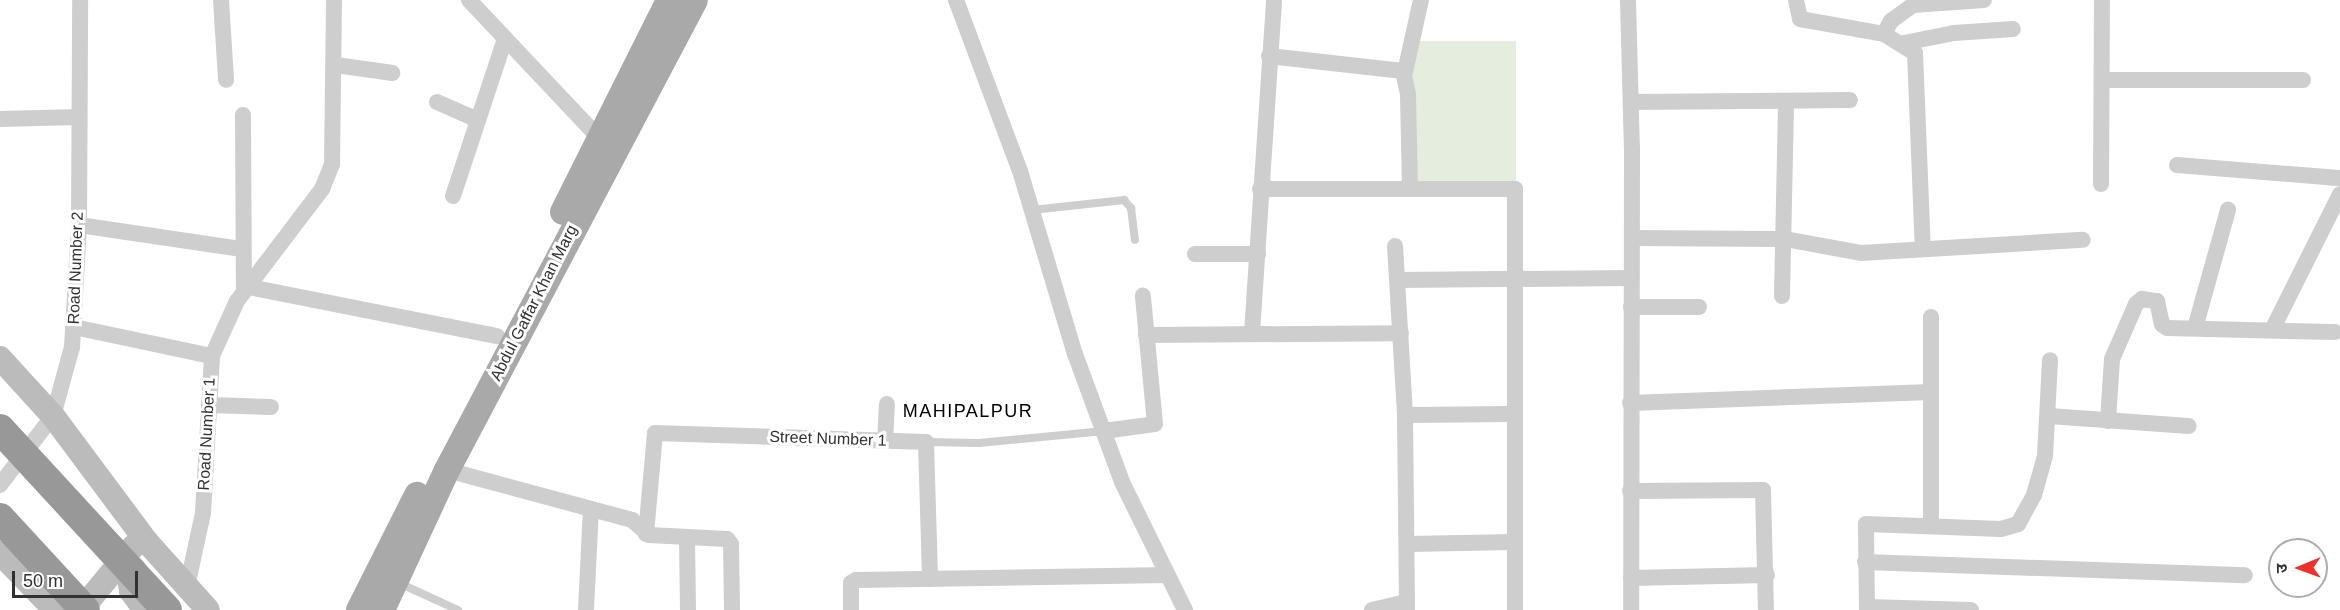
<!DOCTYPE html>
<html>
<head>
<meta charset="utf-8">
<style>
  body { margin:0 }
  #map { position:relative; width:2340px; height:610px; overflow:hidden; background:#fff; font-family:Helvetica,"Noto Sans Devanagari",sans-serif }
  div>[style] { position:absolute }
  .green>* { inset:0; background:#e5eede; transform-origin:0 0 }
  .service>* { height:8px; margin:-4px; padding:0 4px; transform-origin:4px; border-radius:4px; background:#cecece }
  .minor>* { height:16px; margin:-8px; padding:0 8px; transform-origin:8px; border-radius:8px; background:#cecece }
  .secondary>* { height:24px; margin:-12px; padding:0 12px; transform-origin:12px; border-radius:12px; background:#bbb }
  .primary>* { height:26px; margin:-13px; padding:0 13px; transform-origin:13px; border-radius:13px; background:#a9a9a9 }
  .motorway-bridge>* { height:30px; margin:-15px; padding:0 15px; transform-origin:15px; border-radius:15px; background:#989898 }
  span { translate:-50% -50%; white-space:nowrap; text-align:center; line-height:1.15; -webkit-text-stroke:6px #fff; paint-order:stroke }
  .street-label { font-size:16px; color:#313131 }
  .neighbourhood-label { font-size:18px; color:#000; letter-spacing:1.5px }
  .north { position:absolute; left:2268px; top:538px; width:60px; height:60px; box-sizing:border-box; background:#fff; border:2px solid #adadad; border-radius:50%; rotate:269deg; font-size:16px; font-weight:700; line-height:24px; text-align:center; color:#313131 }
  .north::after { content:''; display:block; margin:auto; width:21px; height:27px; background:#ed312d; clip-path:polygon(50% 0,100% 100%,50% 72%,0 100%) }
  .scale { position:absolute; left:12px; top:571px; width:126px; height:27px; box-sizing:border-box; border:3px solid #313131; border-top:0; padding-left:8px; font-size:18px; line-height:21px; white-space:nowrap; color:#313131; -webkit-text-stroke:4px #fff; paint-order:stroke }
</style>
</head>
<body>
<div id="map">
  <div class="green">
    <i style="left:1410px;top:41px;width:106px;height:147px"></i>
  </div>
  <div class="service">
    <i style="left:1032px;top:210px;width:93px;rotate:-6.2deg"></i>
    <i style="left:1124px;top:200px;width:11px;rotate:49deg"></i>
    <i style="left:1131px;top:208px;width:32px;rotate:83deg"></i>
    <i style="left:926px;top:442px;width:53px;rotate:1.1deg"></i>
    <i style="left:979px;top:443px;width:126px;rotate:-5.5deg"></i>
    <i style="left:399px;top:583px;width:65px;rotate:24.6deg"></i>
  </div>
  <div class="minor">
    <i style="left:221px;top:0;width:80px;rotate:86.4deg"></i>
    <i style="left:469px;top:0;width:187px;rotate:46.7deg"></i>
    <i style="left:956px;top:0;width:183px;rotate:69.5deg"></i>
    <i style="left:1020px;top:171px;width:191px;rotate:73.3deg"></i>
    <i style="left:1075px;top:354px;width:136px;rotate:69.8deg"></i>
    <i style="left:1122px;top:482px;width:143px;rotate:63.8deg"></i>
    <i style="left:1628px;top:0;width:148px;rotate:88.5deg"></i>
    <i style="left:1632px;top:148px;width:462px;rotate:90.1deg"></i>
    <i style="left:1796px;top:0;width:19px;rotate:78deg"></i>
    <i style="left:1800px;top:19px;width:85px;rotate:10.1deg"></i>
    <i style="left:1884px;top:34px;width:36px;rotate:32deg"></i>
    <i style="left:1915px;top:53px;width:196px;rotate:87.7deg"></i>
    <i style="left:1884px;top:34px;width:15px;rotate:-62deg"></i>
    <i style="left:1891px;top:21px;width:27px;rotate:-36deg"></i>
    <i style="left:1913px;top:5px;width:71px;rotate:-4deg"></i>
    <i style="left:1904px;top:43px;width:51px;rotate:-11.3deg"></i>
    <i style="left:1954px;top:33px;width:59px;rotate:-3.9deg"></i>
    <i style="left:1269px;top:56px;width:135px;rotate:6.4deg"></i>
    <i style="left:1403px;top:71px;width:25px;rotate:78deg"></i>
    <i style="left:1408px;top:95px;width:94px;rotate:88.8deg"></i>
    <i style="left:1410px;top:189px;width:105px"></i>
    <i style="left:1515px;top:189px;width:421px;rotate:90deg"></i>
    <i style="left:336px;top:65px;width:57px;rotate:8.1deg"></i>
    <i style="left:1405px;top:72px;width:74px;rotate:-77.5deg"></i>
    <i style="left:2102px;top:80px;width:201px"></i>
    <i style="left:437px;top:102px;width:45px;rotate:23.7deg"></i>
    <i style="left:1631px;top:102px;width:219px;rotate:-0.5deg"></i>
    <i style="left:243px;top:115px;width:171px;rotate:89.7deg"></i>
    <i style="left:244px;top:286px;width:258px;rotate:11.2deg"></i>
    <i style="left:0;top:119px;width:79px;rotate:-1.5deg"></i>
    <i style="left:2177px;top:165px;width:164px;rotate:4.6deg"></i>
    <i style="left:2101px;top:184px;width:184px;rotate:-89.7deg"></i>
    <i style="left:1260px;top:189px;width:150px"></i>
    <i style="left:453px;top:196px;width:165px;rotate:-71.7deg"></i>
    <i style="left:79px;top:225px;width:165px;rotate:8.4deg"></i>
    <i style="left:1632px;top:238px;width:153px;rotate:0.4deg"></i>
    <i style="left:1785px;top:239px;width:77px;rotate:10.4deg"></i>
    <i style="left:1861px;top:253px;width:222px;rotate:-3.4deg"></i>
    <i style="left:1395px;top:246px;width:169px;rotate:86.6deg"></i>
    <i style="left:1405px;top:415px;width:195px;rotate:89.4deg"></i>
    <i style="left:1195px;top:254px;width:63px"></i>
    <i style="left:1397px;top:280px;width:234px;rotate:-0.5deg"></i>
    <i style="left:1782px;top:296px;width:195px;rotate:-88.8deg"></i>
    <i style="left:1631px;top:307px;width:68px"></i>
    <i style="left:74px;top:327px;width:141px;rotate:11.9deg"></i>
    <i style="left:2195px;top:328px;width:123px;rotate:-74.4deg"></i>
    <i style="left:2272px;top:330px;width:152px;rotate:-63.4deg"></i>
    <i style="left:1252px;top:333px;width:334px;rotate:-86.2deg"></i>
    <i style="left:1146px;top:335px;width:255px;rotate:-0.4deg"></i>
    <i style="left:1630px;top:403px;width:301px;rotate:-2.1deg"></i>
    <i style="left:209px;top:405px;width:62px;rotate:1.8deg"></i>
    <i style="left:1405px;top:415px;width:108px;rotate:-0.5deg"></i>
    <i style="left:2049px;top:416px;width:140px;rotate:4.1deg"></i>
    <i style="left:2108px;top:421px;width:62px;rotate:-86.3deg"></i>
    <i style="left:2112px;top:359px;width:60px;rotate:-66.4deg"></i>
    <i style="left:2136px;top:304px;width:8px;rotate:-40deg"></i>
    <i style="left:2142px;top:299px;width:15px;rotate:8deg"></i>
    <i style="left:2157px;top:301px;width:24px;rotate:78deg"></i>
    <i style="left:2162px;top:324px;width:6px;rotate:39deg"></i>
    <i style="left:2167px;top:328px;width:168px;rotate:1.4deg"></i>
    <i style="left:1104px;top:431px;width:51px;rotate:-7.8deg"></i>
    <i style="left:1155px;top:424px;width:129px;rotate:-95.4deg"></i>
    <i style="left:885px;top:441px;width:37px;rotate:-87deg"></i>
    <i style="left:447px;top:470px;width:192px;rotate:15.1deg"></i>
    <i style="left:632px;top:520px;width:23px;rotate:41deg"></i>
    <i style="left:649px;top:535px;width:78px;rotate:2.9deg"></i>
    <i style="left:727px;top:539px;width:6px;rotate:51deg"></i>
    <i style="left:731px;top:544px;width:66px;rotate:89.1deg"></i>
    <i style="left:0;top:485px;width:87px;rotate:-52.5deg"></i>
    <i style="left:53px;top:416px;width:72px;rotate:-74.6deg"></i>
    <i style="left:72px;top:347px;width:122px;rotate:-86.7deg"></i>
    <i style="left:79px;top:225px;width:225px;rotate:-89.7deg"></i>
    <i style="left:1630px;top:491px;width:133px;rotate:-0.4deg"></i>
    <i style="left:1763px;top:490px;width:120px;rotate:88.6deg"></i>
    <i style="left:1931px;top:526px;width:209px;rotate:-90deg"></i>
    <i style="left:646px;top:534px;width:101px;rotate:-84.9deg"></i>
    <i style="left:655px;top:433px;width:271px;rotate:1.9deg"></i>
    <i style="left:926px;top:442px;width:137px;rotate:88.3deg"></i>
    <i style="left:687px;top:539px;width:71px;rotate:89.2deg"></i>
    <i style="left:1408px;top:544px;width:106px;rotate:-1.1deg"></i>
    <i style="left:1865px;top:562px;width:380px;rotate:2deg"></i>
    <i style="left:1631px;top:578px;width:136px;rotate:-1.3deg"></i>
    <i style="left:187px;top:587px;width:76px;rotate:-77.8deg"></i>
    <i style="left:203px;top:513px;width:157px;rotate:-86.7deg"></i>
    <i style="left:212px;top:356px;width:60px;rotate:-65.6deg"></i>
    <i style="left:237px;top:301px;width:141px;rotate:-52.8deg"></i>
    <i style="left:322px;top:189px;width:27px;rotate:-68deg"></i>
    <i style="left:332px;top:164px;width:164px;rotate:-89.3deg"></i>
    <i style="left:1867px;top:607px;width:104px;rotate:1.7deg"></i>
    <i style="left:586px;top:610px;width:101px;rotate:-87.2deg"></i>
    <i style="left:851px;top:610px;width:27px;rotate:-90deg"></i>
    <i style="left:851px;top:583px;width:6px;rotate:-31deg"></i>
    <i style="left:856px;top:580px;width:311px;rotate:-0.9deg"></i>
    <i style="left:1372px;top:610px;width:36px;rotate:-13deg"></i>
    <i style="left:1867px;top:610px;width:86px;rotate:-90.7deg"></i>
    <i style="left:1866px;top:524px;width:135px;rotate:2.1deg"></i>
    <i style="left:2001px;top:529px;width:18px;rotate:-16deg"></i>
    <i style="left:2018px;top:524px;width:33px;rotate:-61deg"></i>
    <i style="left:2034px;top:495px;width:41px;rotate:-74.2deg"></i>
    <i style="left:2045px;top:456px;width:96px;rotate:-87deg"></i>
  </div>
  <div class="secondary">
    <i style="left:0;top:358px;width:79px;rotate:47.6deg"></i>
    <i style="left:53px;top:416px;width:157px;rotate:53.3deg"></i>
    <i style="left:147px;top:542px;width:91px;rotate:48.1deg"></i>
    <i style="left:0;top:553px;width:79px;rotate:46deg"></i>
    <i style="left:134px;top:569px;width:10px;rotate:119deg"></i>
    <i style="left:129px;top:578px;width:13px;rotate:81deg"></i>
    <i style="left:131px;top:591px;width:24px;rotate:54deg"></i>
    <i style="left:81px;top:610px;width:82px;rotate:-50.5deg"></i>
  </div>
  <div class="primary">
    <i style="left:563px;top:212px;width:237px;rotate:-63.4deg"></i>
    <i style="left:359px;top:610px;width:129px;rotate:-63.2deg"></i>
    <i style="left:382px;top:610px;width:154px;rotate:-65.1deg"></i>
    <i style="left:447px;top:470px;width:531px;rotate:-62.18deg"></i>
  </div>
  <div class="motorway-bridge">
    <i style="left:0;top:429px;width:246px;rotate:47.3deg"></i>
    <i style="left:0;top:518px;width:125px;rotate:47.3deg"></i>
  </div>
  <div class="street-label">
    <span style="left:76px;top:268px;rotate:-88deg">Road Number 2</span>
    <span style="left:534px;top:303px;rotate:-63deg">Abdul Gaffar Khan Marg</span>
    <span style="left:207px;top:434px;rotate:-87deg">Road Number 1</span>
    <span style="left:828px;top:439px;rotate:2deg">Street Number 1</span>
  </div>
  <div class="neighbourhood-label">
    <span style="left:968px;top:411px">MAHIPALPUR</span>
  </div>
  <div class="north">उ</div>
  <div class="scale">50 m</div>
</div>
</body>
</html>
